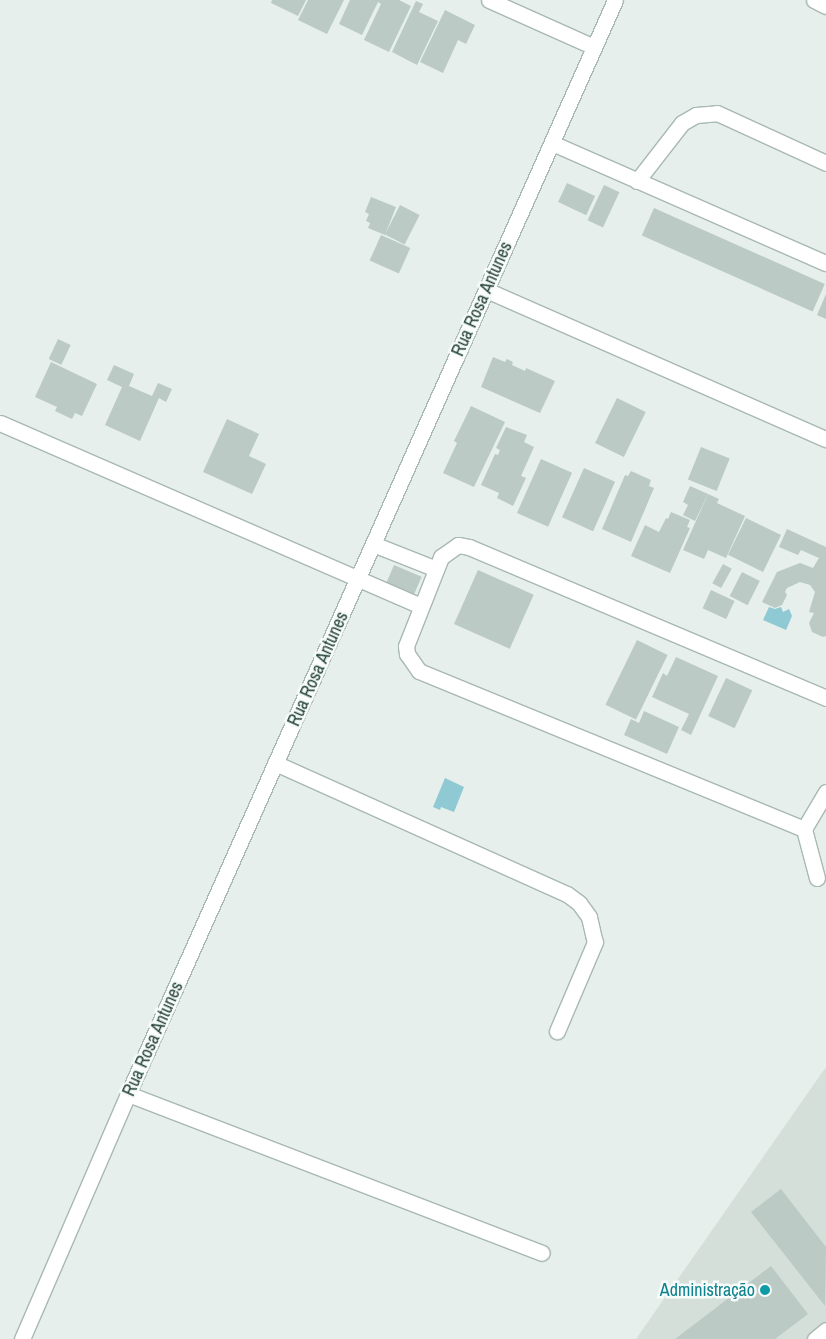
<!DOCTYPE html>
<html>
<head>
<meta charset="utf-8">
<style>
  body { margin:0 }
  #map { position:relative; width:826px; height:1339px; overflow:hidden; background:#e6efeb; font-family:"Archivo Narrow",sans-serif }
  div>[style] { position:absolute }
  .built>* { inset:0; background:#d4dfda }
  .water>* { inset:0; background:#8ec9d4 }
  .building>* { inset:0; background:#bbcac4; transform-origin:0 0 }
  .roads { filter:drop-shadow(1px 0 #a8b8b2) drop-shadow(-1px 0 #a8b8b2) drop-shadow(0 1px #a8b8b2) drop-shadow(0 -1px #a8b8b2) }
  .minor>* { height:15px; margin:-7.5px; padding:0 7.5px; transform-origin:7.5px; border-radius:7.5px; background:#fff }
  .dots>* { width:14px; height:14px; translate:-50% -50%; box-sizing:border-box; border:2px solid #f7fbf9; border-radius:50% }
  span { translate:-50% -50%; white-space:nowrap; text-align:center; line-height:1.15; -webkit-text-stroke:5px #f7fbf9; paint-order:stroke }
  .street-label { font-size:18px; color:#24423a }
  .culture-label { font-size:18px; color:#0d838f }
  .right { translate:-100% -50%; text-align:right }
</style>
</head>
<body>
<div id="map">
  <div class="built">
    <i style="clip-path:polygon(826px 1067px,826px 1339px,636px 1339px)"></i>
  </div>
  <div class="water">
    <i style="clip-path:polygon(769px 607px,775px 609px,781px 607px,783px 612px,789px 609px,792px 616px,786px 630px,763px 620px)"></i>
    <i style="clip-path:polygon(445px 778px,464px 787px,454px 812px,441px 807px,440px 810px,433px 807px)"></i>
  </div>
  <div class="building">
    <i style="clip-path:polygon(272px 0,306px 0,298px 16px,271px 3px)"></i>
    <i style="clip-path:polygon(308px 0,344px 0,327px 34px,298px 20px)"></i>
    <i style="clip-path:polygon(350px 0,399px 0,411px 6px,389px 52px,364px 40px,381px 4px,378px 2px,362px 35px,339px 24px)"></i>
    <i style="clip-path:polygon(416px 1px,423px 4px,419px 12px,438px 21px,417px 65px,392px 52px)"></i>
    <i style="clip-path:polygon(445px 10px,475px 25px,466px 44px,458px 40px,443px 73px,420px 62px)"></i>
    <i style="left:567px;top:183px;width:31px;height:21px;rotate:25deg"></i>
    <i style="left:604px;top:185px;width:17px;height:39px;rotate:25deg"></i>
    <i style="clip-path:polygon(371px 197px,396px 207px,385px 235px,368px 228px,370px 223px,366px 221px,369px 214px,365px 212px)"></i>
    <i style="left:400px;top:205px;width:22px;height:33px;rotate:27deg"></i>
    <i style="left:654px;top:208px;width:187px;height:30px;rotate:24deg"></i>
    <i style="left:381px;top:235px;width:32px;height:28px;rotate:24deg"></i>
    <i style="clip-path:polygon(826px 294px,826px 319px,817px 315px)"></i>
    <i style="left:58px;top:339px;width:14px;height:22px;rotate:25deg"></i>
    <i style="clip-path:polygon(493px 357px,505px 362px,507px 359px,513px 362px,512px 365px,525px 371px,526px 368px,555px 381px,540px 413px,481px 387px)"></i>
    <i style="clip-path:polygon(51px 362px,97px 384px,82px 416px,75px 413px,72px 419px,55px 411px,57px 407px,35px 397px)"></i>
    <i style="clip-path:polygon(114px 365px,134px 374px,129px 386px,152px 396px,158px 383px,172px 389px,166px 402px,159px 398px,140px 441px,105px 425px,122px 387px,107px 380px)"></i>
    <i style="left:617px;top:398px;width:32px;height:50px;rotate:26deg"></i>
    <i style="clip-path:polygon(471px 406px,505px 422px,474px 487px,443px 473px,457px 443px,454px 441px)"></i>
    <i style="clip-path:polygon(227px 419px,259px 434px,249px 456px,266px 464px,252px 494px,203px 472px)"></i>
    <i style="clip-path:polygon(506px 427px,527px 435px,524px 442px,534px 447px,521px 476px,526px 478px,513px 506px,497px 498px,499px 493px,481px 485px,495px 454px,498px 455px,500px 450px,496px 448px)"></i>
    <i style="left:701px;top:447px;width:31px;height:35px;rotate:22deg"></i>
    <i style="left:541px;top:459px;width:34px;height:59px;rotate:24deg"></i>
    <i style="left:584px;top:468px;width:34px;height:54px;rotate:24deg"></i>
    <i style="clip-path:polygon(631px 471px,651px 480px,649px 486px,654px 488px,631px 542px,602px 529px,625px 475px,628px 476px)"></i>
    <i style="clip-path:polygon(690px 486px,708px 494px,695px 521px,683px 515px,688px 505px,683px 502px)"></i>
    <i style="clip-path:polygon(708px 494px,719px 499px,717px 503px,745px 516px,726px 558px,708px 550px,704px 559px,683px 550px)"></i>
    <i style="clip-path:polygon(671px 512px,690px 520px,687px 527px,690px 528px,670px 573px,631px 556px,645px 525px,659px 532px,666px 518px,668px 519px)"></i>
    <i style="left:746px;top:518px;width:39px;height:41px;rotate:26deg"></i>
    <i style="clip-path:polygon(787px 529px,826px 547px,826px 636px,823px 637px,812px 632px,809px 623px,814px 613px,809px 612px,815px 592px,810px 585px,800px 582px,787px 588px,785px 592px,787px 595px,782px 605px,775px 608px,762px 602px,777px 572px,800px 563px,813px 568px,819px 558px,801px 550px,798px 555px,779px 547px)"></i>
    <i style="left:723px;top:564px;width:10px;height:22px;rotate:29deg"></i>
    <i style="left:394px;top:565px;width:30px;height:21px;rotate:23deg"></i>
    <i style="left:478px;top:570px;width:61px;height:59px;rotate:24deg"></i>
    <i style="left:742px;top:572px;width:20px;height:27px;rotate:27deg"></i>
    <i style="left:711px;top:590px;width:26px;height:20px;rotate:25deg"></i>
    <i style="left:637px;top:640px;width:34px;height:72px;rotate:26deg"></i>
    <i style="clip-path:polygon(676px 657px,718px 676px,691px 735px,681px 730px,689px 714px,652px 697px,663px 673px,667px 676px)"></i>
    <i style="left:726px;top:678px;width:29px;height:42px;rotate:25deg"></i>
    <i style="clip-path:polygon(644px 711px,679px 727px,667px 754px,624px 735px,631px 719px,639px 723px)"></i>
    <i style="clip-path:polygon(781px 1189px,826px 1247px,825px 1306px,751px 1212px)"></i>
    <i style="clip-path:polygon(771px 1266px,808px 1314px,775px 1339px,675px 1339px)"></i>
  </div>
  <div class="roads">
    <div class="minor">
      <i style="left:489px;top:0;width:115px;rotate:24.1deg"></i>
      <i style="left:814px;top:0;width:13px;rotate:27deg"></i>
      <i style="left:552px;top:143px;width:299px;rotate:23.7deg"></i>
      <i style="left:637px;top:181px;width:73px;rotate:-52.2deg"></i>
      <i style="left:682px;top:123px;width:16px;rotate:-30deg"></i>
      <i style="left:696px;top:115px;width:21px;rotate:-5deg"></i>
      <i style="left:717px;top:113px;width:120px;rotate:24.6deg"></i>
      <i style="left:486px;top:290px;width:371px;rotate:23.7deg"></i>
      <i style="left:0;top:423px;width:458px;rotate:23.5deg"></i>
      <i style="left:373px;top:544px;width:68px;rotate:21.6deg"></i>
      <i style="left:275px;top:763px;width:320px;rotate:24.2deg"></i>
      <i style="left:567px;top:894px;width:15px;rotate:37deg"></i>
      <i style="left:579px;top:903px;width:17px;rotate:54deg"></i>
      <i style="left:589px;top:917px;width:26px;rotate:77deg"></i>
      <i style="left:595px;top:942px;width:97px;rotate:113.1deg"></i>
      <i style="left:804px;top:829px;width:43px;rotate:-59.3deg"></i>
      <i style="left:817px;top:878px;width:51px;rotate:-104.9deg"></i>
      <i style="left:804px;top:829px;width:416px;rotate:-157.7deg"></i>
      <i style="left:419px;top:671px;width:21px;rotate:-125deg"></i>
      <i style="left:407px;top:654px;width:8px;rotate:-97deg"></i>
      <i style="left:406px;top:646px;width:96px;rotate:-68.5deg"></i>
      <i style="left:441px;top:557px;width:21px;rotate:-35deg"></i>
      <i style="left:458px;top:545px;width:11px;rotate:10deg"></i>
      <i style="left:469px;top:547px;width:388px;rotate:22.9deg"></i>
      <i style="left:128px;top:1094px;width:443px;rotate:21deg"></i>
      <i style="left:22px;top:1339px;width:267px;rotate:-66.6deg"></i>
      <i style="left:128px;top:1094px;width:1197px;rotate:-66deg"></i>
      <i style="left:815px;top:1339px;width:14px;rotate:-39deg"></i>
    </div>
  </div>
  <div class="dots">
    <i style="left:765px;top:1290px;background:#0f9aa8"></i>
  </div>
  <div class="street-label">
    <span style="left:482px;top:299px;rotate:-66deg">Rua Rosa Antunes</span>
    <span style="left:318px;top:669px;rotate:-66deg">Rua Rosa Antunes</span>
    <span style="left:153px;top:1039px;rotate:-66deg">Rua Rosa Antunes</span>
  </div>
  <div class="culture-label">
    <span class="right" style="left:755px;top:1290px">Administração</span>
  </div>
</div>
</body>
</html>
